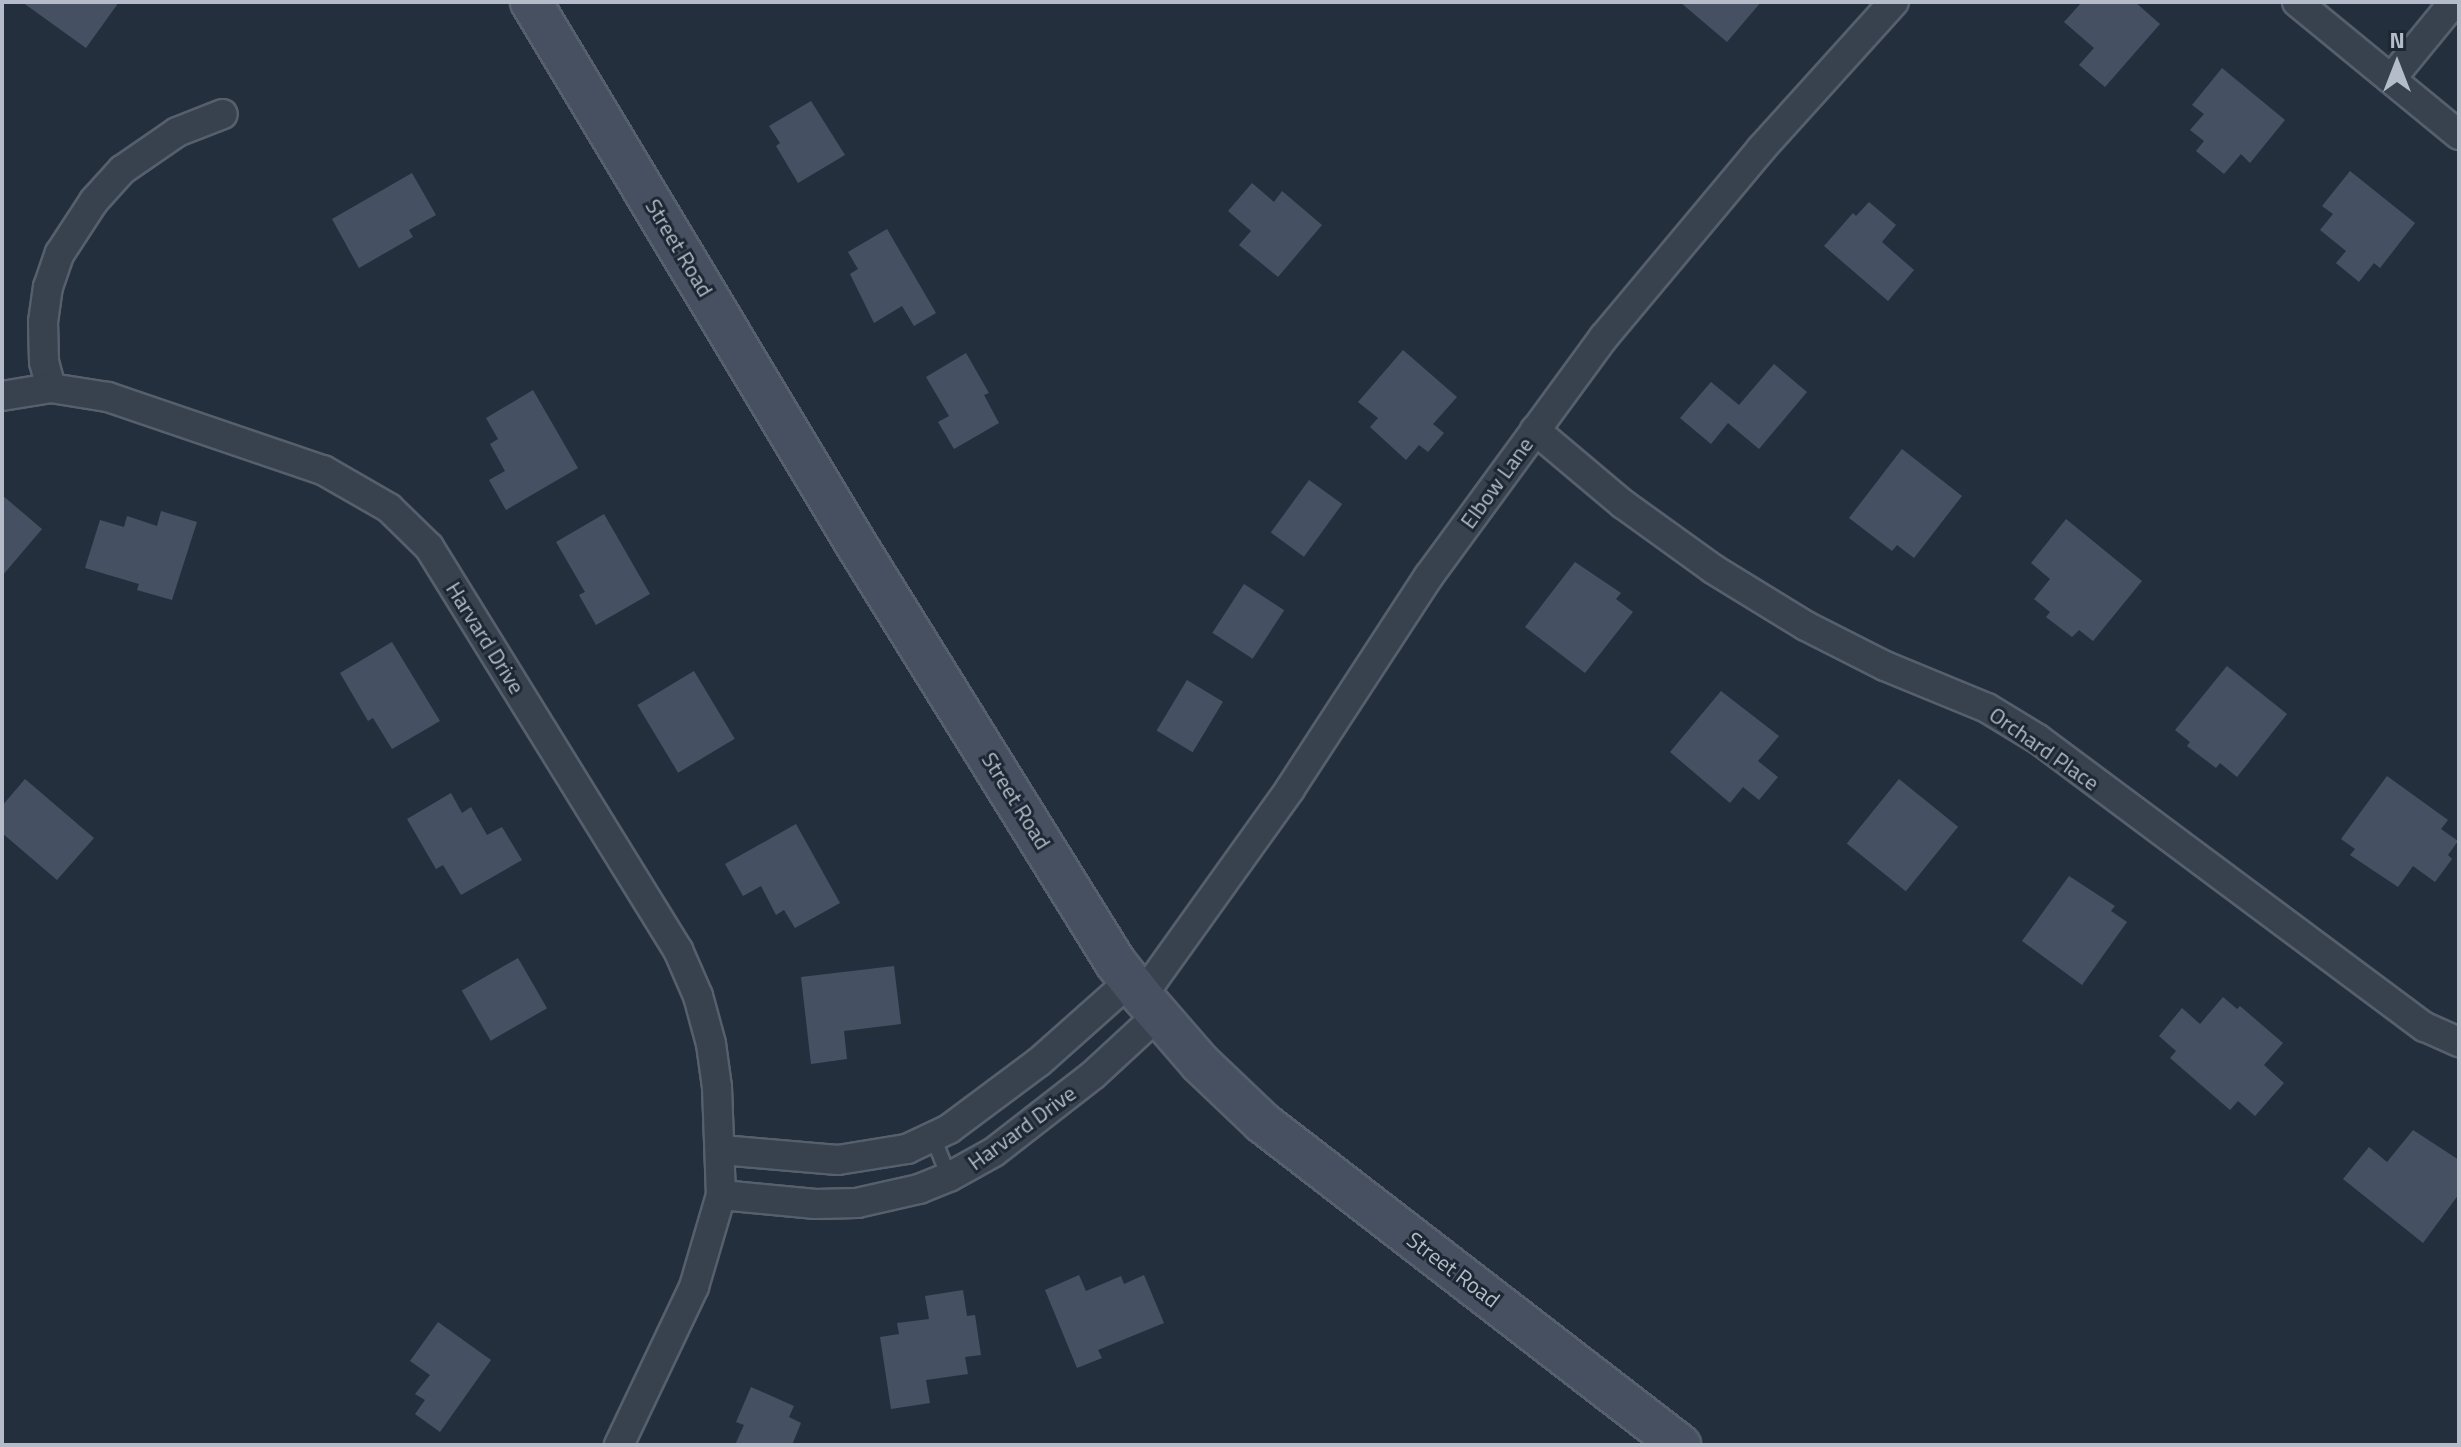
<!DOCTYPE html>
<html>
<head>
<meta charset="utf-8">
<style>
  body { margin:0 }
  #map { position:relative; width:2461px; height:1447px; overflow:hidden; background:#242f3e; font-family:"Titillium Web",sans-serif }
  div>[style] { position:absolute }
  .building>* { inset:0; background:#455162; transform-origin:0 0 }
  .roads { filter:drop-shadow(2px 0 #565f6c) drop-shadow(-2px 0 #565f6c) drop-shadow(0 2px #565f6c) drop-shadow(0 -2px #565f6c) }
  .lane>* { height:14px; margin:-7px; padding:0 7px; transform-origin:7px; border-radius:7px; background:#38414e }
  .street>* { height:28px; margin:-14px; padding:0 14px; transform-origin:14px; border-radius:14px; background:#38414e }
  .secondary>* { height:40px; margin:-20px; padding:0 20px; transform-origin:20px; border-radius:20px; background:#465061 }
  span { translate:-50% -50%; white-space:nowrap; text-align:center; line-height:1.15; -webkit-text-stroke:6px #1d2633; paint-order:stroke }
  .street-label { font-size:22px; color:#b4bcc9 }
  .frame { position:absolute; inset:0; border:4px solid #b4bcc9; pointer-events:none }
  .north { position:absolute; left:2357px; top:24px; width:80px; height:80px; -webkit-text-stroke:6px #1d2633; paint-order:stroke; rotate:0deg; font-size:22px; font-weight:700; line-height:32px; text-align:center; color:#b4bcc9 }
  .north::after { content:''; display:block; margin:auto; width:28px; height:36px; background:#b4bcc9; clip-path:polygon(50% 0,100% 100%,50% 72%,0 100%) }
</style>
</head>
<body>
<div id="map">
  <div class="building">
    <i style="clip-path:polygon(22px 2px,119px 2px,86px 48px)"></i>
    <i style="clip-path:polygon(1680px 2px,1761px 2px,1727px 42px)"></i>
    <i style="clip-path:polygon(2082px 2px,2135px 2px,2160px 24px,2105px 87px,2079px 65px,2094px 48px,2064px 22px)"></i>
    <i style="clip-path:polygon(2222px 68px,2285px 120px,2250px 163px,2241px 154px,2224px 174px,2196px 151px,2204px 141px,2190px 130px,2204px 114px,2192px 105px)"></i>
    <i style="clip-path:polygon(811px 101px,845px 155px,798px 183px,776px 146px,780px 143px,769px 126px)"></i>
    <i style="clip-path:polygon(2350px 171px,2415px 223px,2380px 268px,2374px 263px,2359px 282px,2336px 263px,2346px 251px,2320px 230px,2333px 214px,2322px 206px)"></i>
    <i style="clip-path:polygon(412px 173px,436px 215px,409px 230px,413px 237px,359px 268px,332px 219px)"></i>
    <i style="clip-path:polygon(1252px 183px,1274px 202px,1282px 191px,1322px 225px,1278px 277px,1239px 245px,1251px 231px,1228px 211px)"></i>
    <i style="clip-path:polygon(1869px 202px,1896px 225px,1882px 242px,1914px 270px,1888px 301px,1824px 246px,1853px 213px,1856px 216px)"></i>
    <i style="clip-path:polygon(887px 229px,936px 313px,914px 326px,902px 306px,874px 323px,850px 274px,858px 269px,848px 252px)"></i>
    <i style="clip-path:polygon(1403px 350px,1457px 397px,1433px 424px,1444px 433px,1428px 452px,1419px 445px,1406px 460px,1370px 427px,1378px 418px,1358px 402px)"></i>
    <i style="clip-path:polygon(966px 353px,989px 393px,984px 395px,999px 423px,954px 449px,938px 422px,949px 416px,926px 377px)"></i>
    <i style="clip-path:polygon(1774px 364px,1807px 392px,1759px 449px,1728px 423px,1711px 444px,1680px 418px,1711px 382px,1739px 405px)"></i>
    <i style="clip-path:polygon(533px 390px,578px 468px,506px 510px,489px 480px,505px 471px,490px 444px,498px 439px,486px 418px)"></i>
    <i style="clip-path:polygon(1902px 449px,1962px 496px,1914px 558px,1897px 545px,1892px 551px,1849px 518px)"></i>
    <i style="left:1309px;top:480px;width:41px;height:65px;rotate:36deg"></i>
    <i style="clip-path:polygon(2px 495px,42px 529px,2px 576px)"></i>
    <i style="clip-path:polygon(161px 511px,197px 522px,172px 600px,137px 590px,139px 584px,85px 568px,100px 520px,124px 527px,127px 516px,157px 526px)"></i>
    <i style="clip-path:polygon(604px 514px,650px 594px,596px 625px,579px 595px,585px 592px,556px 542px)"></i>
    <i style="clip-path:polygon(2066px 519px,2142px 581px,2093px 641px,2079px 630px,2072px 637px,2046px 617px,2050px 612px,2034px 599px,2050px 579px,2031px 563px)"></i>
    <i style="clip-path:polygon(1575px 562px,1621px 593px,1616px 599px,1633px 612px,1585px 673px,1525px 627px)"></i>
    <i style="left:1244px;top:584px;width:48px;height:58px;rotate:33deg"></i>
    <i style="clip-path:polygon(392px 642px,440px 721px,392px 749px,373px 718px,368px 721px,340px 673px)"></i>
    <i style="clip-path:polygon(2227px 666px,2287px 714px,2237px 777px,2220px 763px,2216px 768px,2187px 746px,2190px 742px,2175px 730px)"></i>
    <i style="left:694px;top:671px;width:79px;height:66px;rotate:59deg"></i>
    <i style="left:1187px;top:680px;width:42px;height:59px;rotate:31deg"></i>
    <i style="clip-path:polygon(1721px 691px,1779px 736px,1758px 761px,1778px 777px,1759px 800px,1743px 787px,1730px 803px,1670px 752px)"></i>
    <i style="clip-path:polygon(2387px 776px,2448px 820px,2441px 829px,2458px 841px,2448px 855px,2452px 859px,2435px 882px,2413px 866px,2398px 887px,2350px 855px,2355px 849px,2341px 839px)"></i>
    <i style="clip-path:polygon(25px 779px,94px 838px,57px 880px,2px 833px,2px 806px)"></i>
    <i style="left:1899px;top:779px;width:76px;height:83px;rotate:39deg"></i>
    <i style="clip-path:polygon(451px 793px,462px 813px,471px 807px,487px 835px,502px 827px,522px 860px,461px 895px,443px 865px,436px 869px,407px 819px)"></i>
    <i style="clip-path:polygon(796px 824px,840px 903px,795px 928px,784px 910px,776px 915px,761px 886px,743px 896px,725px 864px)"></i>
    <i style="clip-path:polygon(2069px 876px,2115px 906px,2111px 911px,2127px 922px,2082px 985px,2022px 941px)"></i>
    <i style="left:518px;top:958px;width:58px;height:65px;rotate:60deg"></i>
    <i style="clip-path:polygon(894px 966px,901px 1024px,844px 1031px,847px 1059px,811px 1064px,801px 977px)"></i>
    <i style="clip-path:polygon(2223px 997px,2237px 1009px,2240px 1006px,2283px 1043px,2264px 1065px,2284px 1083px,2255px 1116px,2238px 1101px,2230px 1110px,2170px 1058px,2176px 1051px,2159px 1036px,2182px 1008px,2200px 1024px)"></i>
    <i style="clip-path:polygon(2413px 1130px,2459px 1160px,2459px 1194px,2423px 1243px,2343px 1179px,2369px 1147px,2387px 1162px)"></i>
    <i style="clip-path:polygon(1079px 1275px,1086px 1291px,1121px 1276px,1124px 1284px,1144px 1275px,1164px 1323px,1098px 1350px,1102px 1358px,1077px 1368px,1045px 1290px)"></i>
    <i style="clip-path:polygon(963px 1290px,967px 1316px,975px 1315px,981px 1355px,965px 1357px,968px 1374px,926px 1380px,930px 1403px,891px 1409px,880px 1337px,899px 1334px,897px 1323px,929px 1319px,925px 1296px)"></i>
    <i style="clip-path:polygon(438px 1322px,491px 1360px,440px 1432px,415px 1414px,425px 1400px,415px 1394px,430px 1375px,410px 1361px)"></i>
    <i style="clip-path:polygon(751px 1387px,794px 1406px,789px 1417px,801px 1423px,792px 1445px,735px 1445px,744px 1425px,736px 1422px)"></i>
  </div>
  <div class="roads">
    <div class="lane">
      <i style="left:933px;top:1137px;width:43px;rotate:68.2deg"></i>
    </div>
    <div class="street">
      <i style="left:2297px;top:2px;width:210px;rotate:39.4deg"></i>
      <i style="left:2391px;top:79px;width:99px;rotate:-50.7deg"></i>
      <i style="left:51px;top:388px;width:27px;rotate:-105deg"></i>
      <i style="left:44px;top:362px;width:40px;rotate:-91.4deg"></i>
      <i style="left:43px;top:322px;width:35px;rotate:-82deg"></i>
      <i style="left:48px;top:287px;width:36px;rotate:-71deg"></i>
      <i style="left:60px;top:253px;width:62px;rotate:-56.8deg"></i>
      <i style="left:94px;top:201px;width:42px;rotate:-47.9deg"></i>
      <i style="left:122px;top:170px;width:67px;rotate:-34.6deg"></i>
      <i style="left:177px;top:132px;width:49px;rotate:-21.4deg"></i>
      <i style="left:2px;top:396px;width:50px;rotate:-9.3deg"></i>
      <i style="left:51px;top:388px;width:58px;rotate:9deg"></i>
      <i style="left:108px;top:397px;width:227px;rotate:18.8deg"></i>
      <i style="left:323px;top:470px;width:76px;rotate:29.9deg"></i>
      <i style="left:389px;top:508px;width:56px;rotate:44.3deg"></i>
      <i style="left:429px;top:547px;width:474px;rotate:58.3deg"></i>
      <i style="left:678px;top:950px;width:50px;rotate:66.5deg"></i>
      <i style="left:698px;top:996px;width:50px;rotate:74.8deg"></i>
      <i style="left:711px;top:1044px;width:43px;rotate:82.1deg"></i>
      <i style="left:717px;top:1087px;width:108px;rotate:87.9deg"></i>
      <i style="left:721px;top:1195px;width:96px;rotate:106.4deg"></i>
      <i style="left:694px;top:1287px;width:175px;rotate:115.4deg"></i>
      <i style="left:1535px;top:430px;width:115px;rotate:40.1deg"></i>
      <i style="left:1623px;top:504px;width:111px;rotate:35.8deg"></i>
      <i style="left:1713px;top:569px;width:109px;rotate:31.5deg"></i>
      <i style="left:1806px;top:626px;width:89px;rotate:26.9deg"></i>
      <i style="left:1885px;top:666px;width:110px;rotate:22.4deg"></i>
      <i style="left:1987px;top:708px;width:60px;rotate:31.3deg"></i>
      <i style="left:2038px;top:739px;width:482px;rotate:36.7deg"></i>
      <i style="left:2425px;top:1027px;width:37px;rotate:24deg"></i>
      <i style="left:1142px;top:996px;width:254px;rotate:-54.4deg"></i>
      <i style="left:1290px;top:789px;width:254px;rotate:-56.9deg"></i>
      <i style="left:1429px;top:576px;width:296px;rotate:-53.8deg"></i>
      <i style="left:1604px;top:337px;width:245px;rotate:-50.1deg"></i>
      <i style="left:1761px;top:149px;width:198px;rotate:-47.9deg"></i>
      <i style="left:721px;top:1150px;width:117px;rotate:4.9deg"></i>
      <i style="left:838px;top:1160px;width:70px;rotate:-9.1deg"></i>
      <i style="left:907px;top:1149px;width:47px;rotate:-25.5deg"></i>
      <i style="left:949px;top:1129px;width:112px;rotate:-36.7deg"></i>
      <i style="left:1039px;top:1062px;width:122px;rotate:-41.7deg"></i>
      <i style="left:721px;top:1195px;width:95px;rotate:5.4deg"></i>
      <i style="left:816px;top:1204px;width:41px;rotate:-1.4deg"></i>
      <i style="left:857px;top:1203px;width:64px;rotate:-12.7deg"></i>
      <i style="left:919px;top:1189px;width:32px;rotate:-22deg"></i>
      <i style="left:949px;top:1177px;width:51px;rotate:-29.1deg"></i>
      <i style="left:994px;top:1152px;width:125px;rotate:-37.9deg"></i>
      <i style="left:1093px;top:1075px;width:88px;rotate:-42.7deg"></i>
    </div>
    <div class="secondary">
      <i style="left:531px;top:2px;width:632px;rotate:59.05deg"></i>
      <i style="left:856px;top:544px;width:492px;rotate:58.2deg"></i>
      <i style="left:1115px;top:962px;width:43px;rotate:51.5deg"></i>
      <i style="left:1142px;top:996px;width:89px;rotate:49.1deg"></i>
      <i style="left:1200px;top:1063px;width:87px;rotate:43.6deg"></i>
      <i style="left:1263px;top:1123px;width:527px;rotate:37.67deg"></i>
    </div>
  </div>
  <div class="street-label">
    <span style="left:679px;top:248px;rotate:59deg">Street Road</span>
    <span style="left:1497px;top:483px;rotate:-54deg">Elbow Lane</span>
    <span style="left:485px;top:638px;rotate:58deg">Harvard Drive</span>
    <span style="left:2044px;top:749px;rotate:35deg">Orchard Place</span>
    <span style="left:1016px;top:801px;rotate:58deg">Street Road</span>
    <span style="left:1022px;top:1128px;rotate:-36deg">Harvard Drive</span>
    <span style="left:1453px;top:1270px;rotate:37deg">Street Road</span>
  </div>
  <div class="frame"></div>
  <div class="north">N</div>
</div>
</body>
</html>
